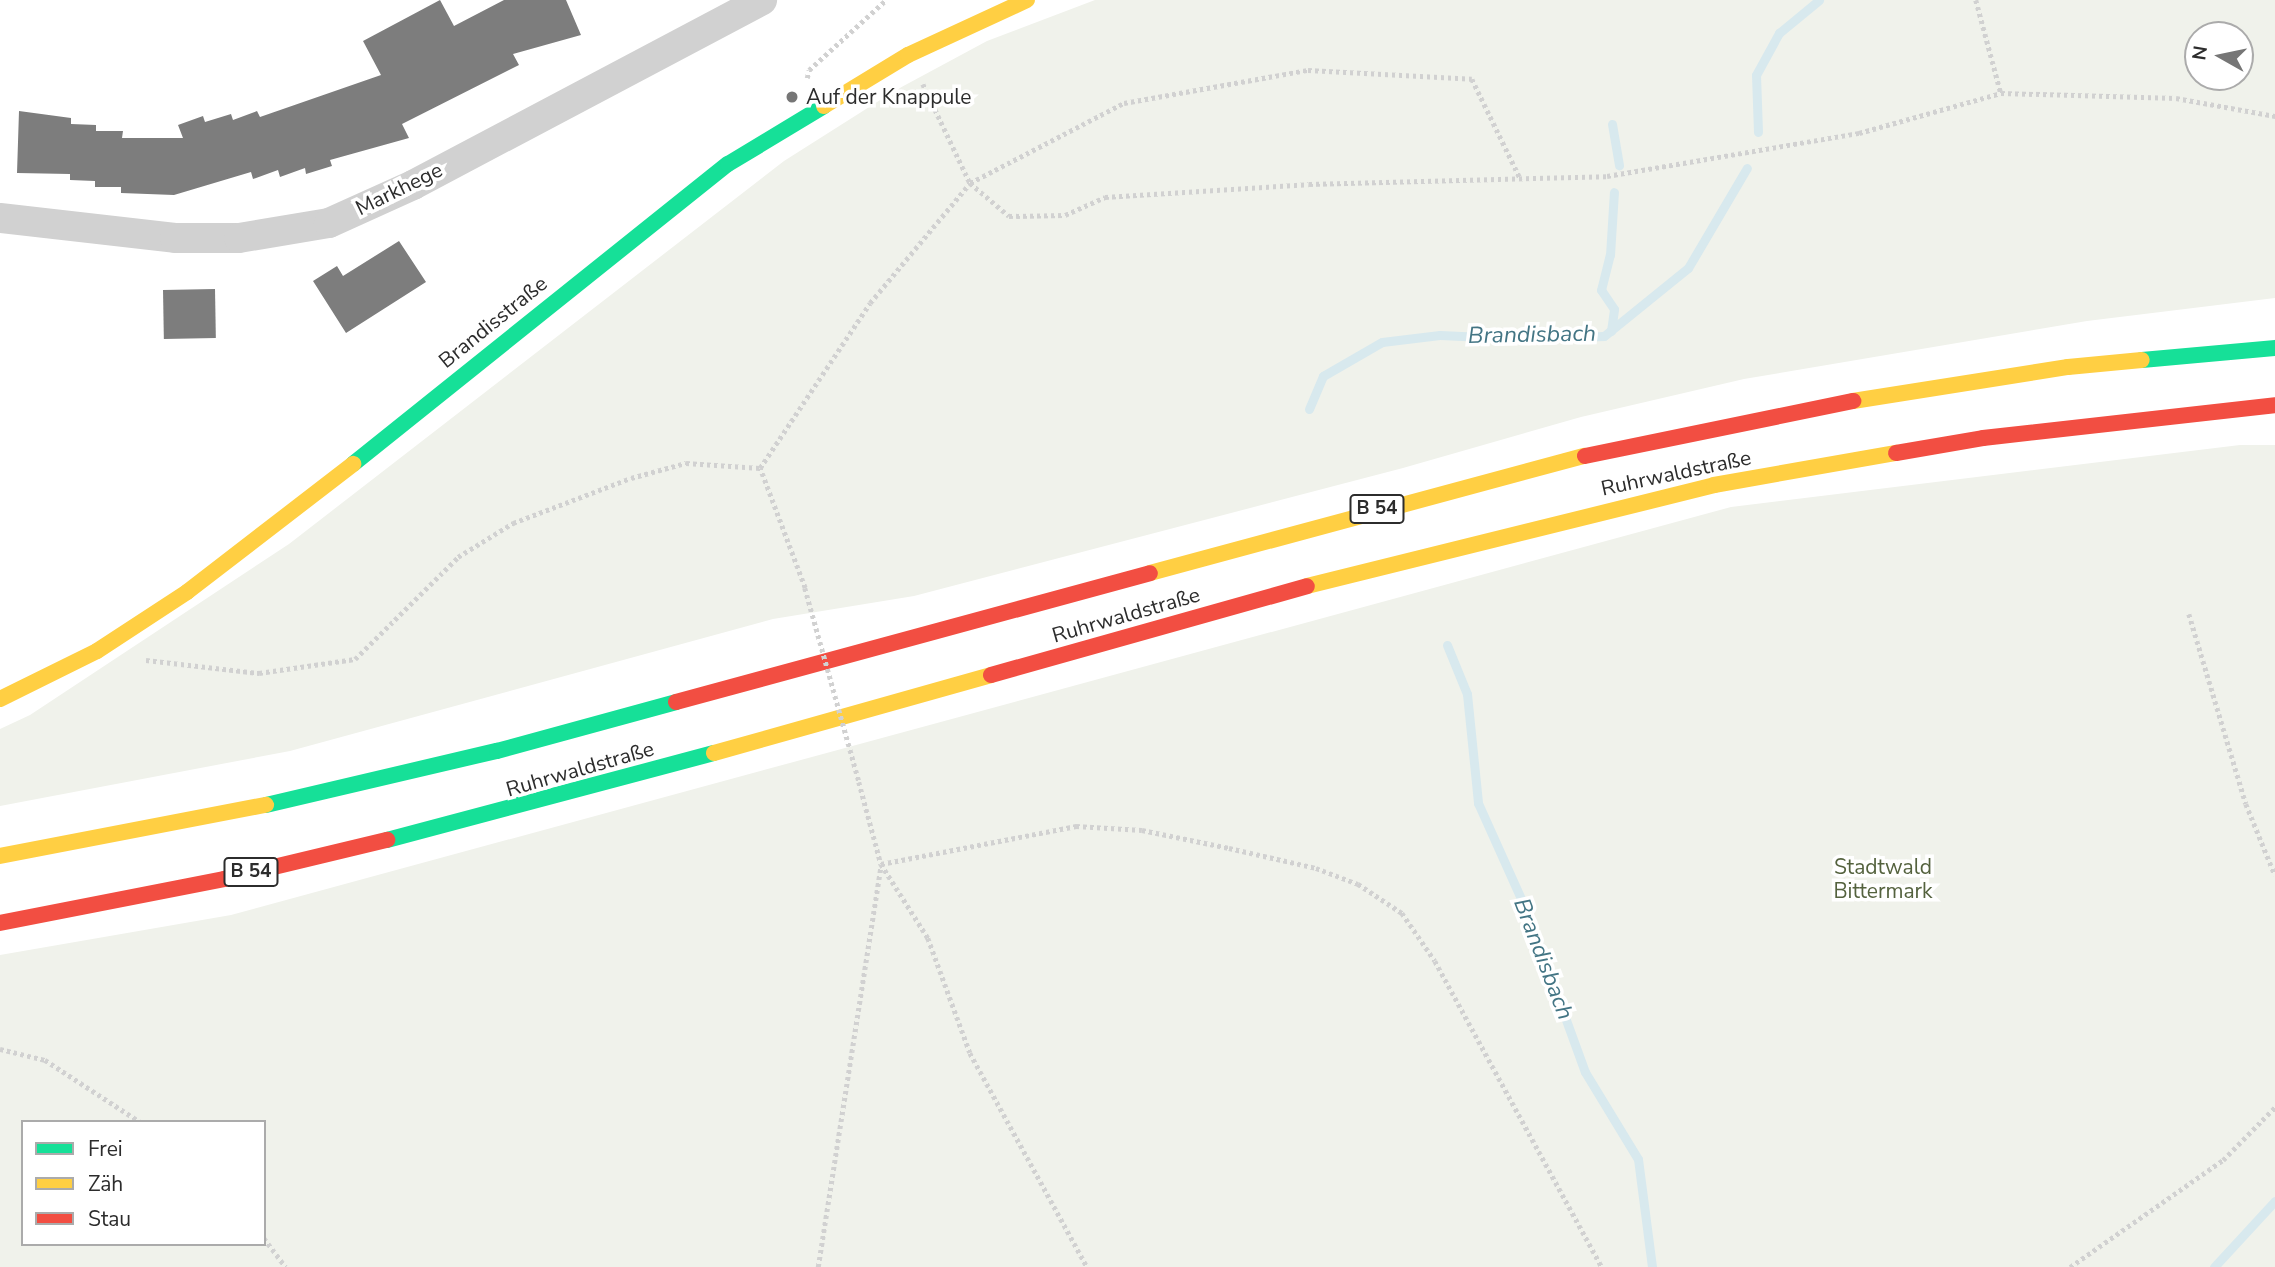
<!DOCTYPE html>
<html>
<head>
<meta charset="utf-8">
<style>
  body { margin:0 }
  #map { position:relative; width:2275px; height:1267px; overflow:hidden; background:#fff; font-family:"Nunito Sans",sans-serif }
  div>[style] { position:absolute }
  .green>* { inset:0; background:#f0f2eb }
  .stream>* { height:9px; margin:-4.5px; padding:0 4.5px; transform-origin:4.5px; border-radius:4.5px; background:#d8e9ee }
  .building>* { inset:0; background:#7d7d7d; transform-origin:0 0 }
  .path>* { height:4.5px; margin-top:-2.25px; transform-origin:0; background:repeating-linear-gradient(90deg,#d1d1d1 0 3.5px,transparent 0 7px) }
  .street>* { height:30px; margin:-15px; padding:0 15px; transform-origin:15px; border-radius:15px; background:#d1d1d1 }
  .fast>* { height:16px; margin:-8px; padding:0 8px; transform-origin:8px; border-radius:8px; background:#16e098 }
  .slow>* { height:16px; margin:-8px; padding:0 8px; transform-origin:8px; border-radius:8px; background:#ffcf43 }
  .jam>* { height:16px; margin:-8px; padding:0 8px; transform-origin:8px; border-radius:8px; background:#f24e42 }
  .path-bridge>* { height:4.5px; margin-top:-2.25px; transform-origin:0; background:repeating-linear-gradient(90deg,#d1d1d1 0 3.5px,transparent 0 7px) }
  .dots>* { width:19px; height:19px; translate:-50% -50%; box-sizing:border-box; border:4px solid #fff; border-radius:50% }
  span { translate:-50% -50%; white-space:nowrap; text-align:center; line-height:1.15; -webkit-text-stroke:7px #fff; paint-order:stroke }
  .shield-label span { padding:2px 5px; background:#fff; border:2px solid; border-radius:5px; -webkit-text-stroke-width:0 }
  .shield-label { font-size:19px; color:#2c2c2c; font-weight:700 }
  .poi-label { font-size:21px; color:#2c2c2c }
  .left { translate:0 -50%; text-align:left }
  .street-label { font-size:21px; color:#2c2c2c }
  .park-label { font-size:21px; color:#54623e }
  .water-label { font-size:23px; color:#437584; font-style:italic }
  .legend { position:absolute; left:21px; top:1120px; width:245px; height:126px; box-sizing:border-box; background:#fff; border:2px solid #ababab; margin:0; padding:9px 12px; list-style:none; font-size:21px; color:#2c2c2c }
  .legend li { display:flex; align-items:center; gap:14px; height:35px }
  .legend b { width:35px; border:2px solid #ababab }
  .north { position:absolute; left:2184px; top:21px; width:70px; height:70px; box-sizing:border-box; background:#fff; border:2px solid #ababab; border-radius:50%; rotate:279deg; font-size:19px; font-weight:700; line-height:28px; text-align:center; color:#2c2c2c }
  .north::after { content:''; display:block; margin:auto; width:24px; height:32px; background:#767676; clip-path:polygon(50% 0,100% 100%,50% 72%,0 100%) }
</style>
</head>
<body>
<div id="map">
  <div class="green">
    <i style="clip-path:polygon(evenodd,1095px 0,2275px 0,2275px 298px,2087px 321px,1744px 379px,1581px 417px,1403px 468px,914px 596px,773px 619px,290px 751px,0 806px,0 729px,30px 715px,289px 544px,784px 161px,896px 90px,987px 41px,1095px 0,2198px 35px,2240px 35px,2240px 77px,2198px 77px,2198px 35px)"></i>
    <i style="clip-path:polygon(evenodd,2240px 445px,2275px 445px,2275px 1267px,0 1267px,0 955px,231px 915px,1731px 507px,2240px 445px,23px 1122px,264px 1122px,264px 1244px,23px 1244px,23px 1122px)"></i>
  </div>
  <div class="stream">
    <i style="left:1612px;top:124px;width:42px;rotate:80.3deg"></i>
    <i style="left:1758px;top:132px;width:57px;rotate:-92deg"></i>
    <i style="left:1756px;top:75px;width:48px;rotate:-61.3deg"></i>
    <i style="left:1779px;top:33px;width:52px;rotate:-39.5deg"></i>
    <i style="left:1611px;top:331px;width:22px;rotate:-82deg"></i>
    <i style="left:1614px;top:309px;width:23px;rotate:-124deg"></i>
    <i style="left:1601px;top:290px;width:36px;rotate:-76deg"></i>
    <i style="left:1610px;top:255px;width:63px;rotate:-86.4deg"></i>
    <i style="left:1309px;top:409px;width:36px;rotate:-67deg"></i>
    <i style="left:1323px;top:376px;width:68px;rotate:-30deg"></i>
    <i style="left:1382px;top:342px;width:58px;rotate:-6.9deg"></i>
    <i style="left:1440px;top:335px;width:88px;rotate:2.6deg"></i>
    <i style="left:1528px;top:339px;width:76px;rotate:-2.3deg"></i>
    <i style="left:1604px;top:336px;width:108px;rotate:-39deg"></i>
    <i style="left:1688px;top:268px;width:116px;rotate:-59.5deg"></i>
    <i style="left:1447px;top:645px;width:53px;rotate:67.8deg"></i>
    <i style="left:1467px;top:694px;width:110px;rotate:84.2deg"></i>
    <i style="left:1478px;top:803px;width:117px;rotate:65.8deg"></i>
    <i style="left:1526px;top:910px;width:172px;rotate:70deg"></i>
    <i style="left:1585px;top:1072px;width:102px;rotate:58.7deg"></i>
    <i style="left:1638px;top:1159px;width:109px;rotate:82.6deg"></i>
    <i style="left:2214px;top:1267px;width:90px;rotate:-47.3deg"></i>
  </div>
  <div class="building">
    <i style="clip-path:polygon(440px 0,454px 26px,504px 0,566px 0,581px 35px,513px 54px,519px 65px,402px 124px,409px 138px,330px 160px,332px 166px,306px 174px,305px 168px,280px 177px,278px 170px,253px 179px,251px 172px,174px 195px,121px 193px,121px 187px,95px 187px,95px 181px,70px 180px,70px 174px,17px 173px,19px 111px,71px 118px,71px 124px,96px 125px,96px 131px,123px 131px,122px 138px,183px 138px,178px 125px,203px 116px,205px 122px,231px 114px,233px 120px,257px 111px,260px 117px,381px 75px,363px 41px)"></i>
    <i style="clip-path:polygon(399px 241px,426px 282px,346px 333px,313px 281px,337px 266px,343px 276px)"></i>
    <i style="left:215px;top:289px;width:49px;height:52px;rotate:89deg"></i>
  </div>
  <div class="path">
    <i style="left:1976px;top:0;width:96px;rotate:75deg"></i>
    <i style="left:807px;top:78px;width:8px;rotate:-76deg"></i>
    <i style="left:809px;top:70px;width:104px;rotate:-42.3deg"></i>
    <i style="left:923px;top:84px;width:110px;rotate:64.6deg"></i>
    <i style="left:970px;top:183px;width:51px;rotate:40.2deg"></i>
    <i style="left:1009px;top:216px;width:56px;rotate:-1deg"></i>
    <i style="left:1065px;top:215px;width:44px;rotate:-24.2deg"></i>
    <i style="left:1105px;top:197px;width:204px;rotate:-3.6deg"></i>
    <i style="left:1309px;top:184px;width:298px;rotate:-1.5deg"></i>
    <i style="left:1607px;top:176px;width:256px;rotate:-9.7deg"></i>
    <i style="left:1859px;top:133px;width:148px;rotate:-15.7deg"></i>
    <i style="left:2001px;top:93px;width:175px;rotate:1.6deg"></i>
    <i style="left:2176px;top:98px;width:101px;rotate:10.3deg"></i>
    <i style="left:805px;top:588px;width:128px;rotate:-110.6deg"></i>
    <i style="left:760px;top:468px;width:198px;rotate:-56.3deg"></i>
    <i style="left:870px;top:303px;width:156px;rotate:-50.2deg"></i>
    <i style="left:970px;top:183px;width:174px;rotate:-27.5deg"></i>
    <i style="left:1124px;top:103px;width:187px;rotate:-10.2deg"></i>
    <i style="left:1308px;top:70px;width:164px;rotate:3.1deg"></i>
    <i style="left:1472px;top:79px;width:112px;rotate:64.1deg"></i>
    <i style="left:2189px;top:614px;width:198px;rotate:73.3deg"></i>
    <i style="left:2246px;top:804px;width:77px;rotate:67.8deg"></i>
    <i style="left:146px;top:660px;width:114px;rotate:6.6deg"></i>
    <i style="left:259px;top:673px;width:97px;rotate:-8.3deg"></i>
    <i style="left:355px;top:659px;width:145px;rotate:-44.7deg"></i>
    <i style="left:458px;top:557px;width:65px;rotate:-31.7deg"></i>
    <i style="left:513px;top:523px;width:126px;rotate:-20.9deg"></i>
    <i style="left:631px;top:478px;width:57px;rotate:-15.3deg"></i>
    <i style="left:686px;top:463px;width:74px;rotate:3.9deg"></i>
    <i style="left:859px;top:782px;width:85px;rotate:75deg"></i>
    <i style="left:881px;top:864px;width:88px;rotate:57.6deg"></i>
    <i style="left:928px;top:938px;width:122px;rotate:69.9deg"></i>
    <i style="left:970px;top:1053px;width:244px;rotate:61.3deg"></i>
    <i style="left:881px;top:864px;width:199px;rotate:-11deg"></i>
    <i style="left:1076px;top:826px;width:66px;rotate:3.5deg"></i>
    <i style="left:1142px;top:830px;width:89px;rotate:11.7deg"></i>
    <i style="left:1229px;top:848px;width:89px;rotate:12.9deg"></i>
    <i style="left:1316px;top:868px;width:45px;rotate:20.9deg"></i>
    <i style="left:1358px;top:884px;width:53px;rotate:33.4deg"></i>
    <i style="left:1402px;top:913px;width:58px;rotate:55.5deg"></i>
    <i style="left:1435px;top:961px;width:349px;rotate:61.4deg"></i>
    <i style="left:0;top:1049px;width:46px;rotate:13.7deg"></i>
    <i style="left:45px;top:1060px;width:113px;rotate:33.1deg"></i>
    <i style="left:264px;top:1238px;width:36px;rotate:53deg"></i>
    <i style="left:818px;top:1267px;width:407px;rotate:-81.1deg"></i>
    <i style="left:2070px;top:1267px;width:187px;rotate:-35deg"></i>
    <i style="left:2223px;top:1160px;width:74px;rotate:-45.5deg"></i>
  </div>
  <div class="street">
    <i style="left:0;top:218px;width:176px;rotate:6.5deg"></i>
    <i style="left:175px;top:238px;width:64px"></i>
    <i style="left:239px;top:238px;width:91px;rotate:-9.5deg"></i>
    <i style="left:329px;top:223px;width:92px;rotate:-24.3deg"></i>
    <i style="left:413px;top:185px;width:395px;rotate:-27.9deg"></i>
  </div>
  <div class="fast">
    <i style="left:2142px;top:360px;width:134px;rotate:-5.2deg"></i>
    <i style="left:353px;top:464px;width:480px;rotate:-38.7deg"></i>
    <i style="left:728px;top:164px;width:112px;rotate:-31.1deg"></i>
    <i style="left:266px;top:805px;width:237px;rotate:-13.2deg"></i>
    <i style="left:497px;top:751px;width:186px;rotate:-15.3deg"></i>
    <i style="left:387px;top:840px;width:338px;rotate:-14.9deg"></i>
  </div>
  <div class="slow">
    <i style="left:824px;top:106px;width:98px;rotate:-31.3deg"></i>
    <i style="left:908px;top:55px;width:131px;rotate:-24.8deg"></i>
    <i style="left:1853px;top:401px;width:218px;rotate:-9deg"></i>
    <i style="left:2068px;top:367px;width:74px;rotate:-5.4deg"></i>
    <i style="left:1150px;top:573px;width:450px;rotate:-15.1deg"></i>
    <i style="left:1307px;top:586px;width:419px;rotate:-13.9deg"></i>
    <i style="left:1714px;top:485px;width:185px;rotate:-10deg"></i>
    <i style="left:0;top:699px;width:108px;rotate:-26.3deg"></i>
    <i style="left:97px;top:651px;width:108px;rotate:-33.2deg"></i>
    <i style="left:187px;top:592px;width:210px;rotate:-37.6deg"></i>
    <i style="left:714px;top:753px;width:288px;rotate:-15.7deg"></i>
    <i style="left:0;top:856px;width:271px;rotate:-10.9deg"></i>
  </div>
  <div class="jam">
    <i style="left:1896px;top:453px;width:88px;rotate:-9.8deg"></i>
    <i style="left:1983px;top:438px;width:294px;rotate:-6.4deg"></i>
    <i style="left:1585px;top:456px;width:274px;rotate:-11.6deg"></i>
    <i style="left:991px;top:675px;width:328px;rotate:-15.7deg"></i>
    <i style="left:676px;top:702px;width:491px;rotate:-15.2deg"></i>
    <i style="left:0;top:923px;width:228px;rotate:-11.1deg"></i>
    <i style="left:224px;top:879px;width:168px;rotate:-13.5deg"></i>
  </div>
  <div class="path-bridge">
    <i style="left:805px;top:588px;width:201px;rotate:74.4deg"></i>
  </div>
  <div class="dots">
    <i style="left:792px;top:97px;background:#767676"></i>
  </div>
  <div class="shield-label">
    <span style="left:1377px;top:509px">B 54</span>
    <span style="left:251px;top:872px">B 54</span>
  </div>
  <div class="poi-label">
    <span class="left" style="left:806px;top:97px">Auf der Knappule</span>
  </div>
  <div class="street-label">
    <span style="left:399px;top:189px;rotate:-26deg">Markhege</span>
    <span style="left:493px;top:322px;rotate:-39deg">Brandisstraße</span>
    <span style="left:1676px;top:473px;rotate:-12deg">Ruhrwaldstraße</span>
    <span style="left:1126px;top:615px;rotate:-16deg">Ruhrwaldstraße</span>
    <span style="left:580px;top:769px;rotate:-16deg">Ruhrwaldstraße</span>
  </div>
  <div class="park-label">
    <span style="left:1883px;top:879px">Stadtwald<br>Bittermark</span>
  </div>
  <div class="water-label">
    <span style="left:1532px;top:335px;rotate:-1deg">Brandisbach</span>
    <span style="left:1543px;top:959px;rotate:69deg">Brandisbach</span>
  </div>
  <ul class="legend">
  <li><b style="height:9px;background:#16e098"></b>Frei</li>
  <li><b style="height:9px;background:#ffcf43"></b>Zäh</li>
  <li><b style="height:9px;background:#f24e42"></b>Stau</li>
  </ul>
  <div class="north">N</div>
</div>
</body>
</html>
